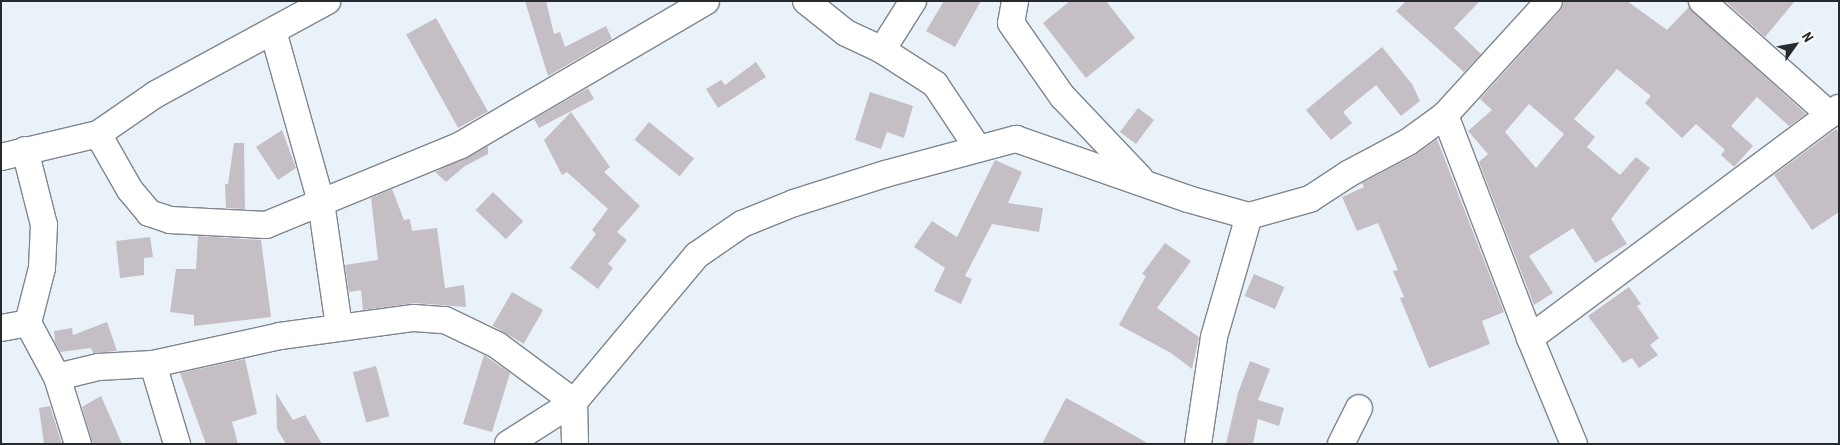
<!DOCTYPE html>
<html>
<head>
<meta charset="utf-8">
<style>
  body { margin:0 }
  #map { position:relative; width:1840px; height:445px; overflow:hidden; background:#e9f1f9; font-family:"Roboto Condensed",sans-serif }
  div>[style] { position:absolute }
  .building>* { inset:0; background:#c6bec5; transform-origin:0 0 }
  .roads { filter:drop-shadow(1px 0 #7f868d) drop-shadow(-1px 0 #7f868d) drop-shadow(0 1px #7f868d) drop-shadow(0 -1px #7f868d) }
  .minor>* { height:26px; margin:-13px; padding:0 13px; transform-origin:13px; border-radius:13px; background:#fff }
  span { translate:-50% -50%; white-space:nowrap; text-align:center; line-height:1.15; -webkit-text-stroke:4px #fff; paint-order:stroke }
  .frame { position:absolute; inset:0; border:2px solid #272a2d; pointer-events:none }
  .north { position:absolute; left:1770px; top:20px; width:50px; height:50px; -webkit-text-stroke:4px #fff; paint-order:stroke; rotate:58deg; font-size:14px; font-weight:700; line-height:20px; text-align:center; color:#272a2d }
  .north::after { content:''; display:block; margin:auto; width:18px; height:22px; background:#272a2d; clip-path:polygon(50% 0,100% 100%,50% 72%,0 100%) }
</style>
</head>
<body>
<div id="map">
  <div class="building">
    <i style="clip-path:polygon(525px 1px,546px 1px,554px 34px,560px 32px,565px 47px,606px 26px,612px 39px,548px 76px)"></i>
    <i style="clip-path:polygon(944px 1px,981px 1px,955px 47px,926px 31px)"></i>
    <i style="clip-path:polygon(1070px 1px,1106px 1px,1135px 38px,1086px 78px,1043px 23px)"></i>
    <i style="clip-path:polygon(1406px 1px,1480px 1px,1454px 28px,1481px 54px,1464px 72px,1396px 11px)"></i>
    <i style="clip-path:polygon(evenodd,1564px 1px,1627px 1px,1667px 30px,1689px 7px,1806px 114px,1789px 126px,1757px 97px,1731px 126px,1753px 146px,1734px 167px,1721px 155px,1725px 150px,1696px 124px,1682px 138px,1645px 103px,1651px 96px,1617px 69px,1574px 119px,1595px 137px,1587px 147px,1620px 175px,1636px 157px,1650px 168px,1611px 219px,1627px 244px,1595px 263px,1573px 228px,1529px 256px,1553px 293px,1534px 305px,1479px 162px,1488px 154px,1468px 131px,1492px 110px,1480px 99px,1560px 11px,1564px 1px,1529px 104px,1564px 134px,1536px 168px,1505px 132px,1529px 104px)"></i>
    <i style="clip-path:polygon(1725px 1px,1795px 1px,1765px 37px)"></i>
    <i style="left:436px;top:18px;width:107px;height:34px;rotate:61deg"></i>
    <i style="clip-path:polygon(1382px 47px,1412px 84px,1420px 101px,1401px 116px,1376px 85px,1343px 112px,1352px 123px,1331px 140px,1306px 110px)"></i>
    <i style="clip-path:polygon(756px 62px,766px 77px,718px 108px,706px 89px,721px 80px,725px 85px)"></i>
    <i style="clip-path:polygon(588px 88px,594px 99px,539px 128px,534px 119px)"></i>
    <i style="clip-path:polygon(870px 92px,913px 106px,904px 138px,887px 132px,881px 149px,855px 140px)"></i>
    <i style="left:1138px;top:108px;width:20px;height:30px;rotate:37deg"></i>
    <i style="clip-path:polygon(571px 112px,610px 167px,604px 172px,640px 206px,617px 232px,627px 240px,608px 264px,613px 268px,598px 289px,570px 268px,596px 234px,592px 230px,608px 209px,567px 172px,562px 175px,544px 140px)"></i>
    <i style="left:649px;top:122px;width:58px;height:23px;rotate:39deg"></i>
    <i style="clip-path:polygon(1836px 129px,1839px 132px,1839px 212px,1812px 230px,1774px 175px)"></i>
    <i style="clip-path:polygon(282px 130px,296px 168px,278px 180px,256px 147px)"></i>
    <i style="clip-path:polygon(1437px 139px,1504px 312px,1482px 321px,1490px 344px,1429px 368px,1400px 298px,1404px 297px,1393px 271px,1398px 270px,1378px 223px,1357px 231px,1342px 197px,1364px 187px,1362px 183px,1415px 155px)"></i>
    <i style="clip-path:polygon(234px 143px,244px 143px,245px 209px,226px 208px,225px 184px,228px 184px)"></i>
    <i style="clip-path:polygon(488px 146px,488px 154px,465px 166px,446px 182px,435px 172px)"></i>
    <i style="clip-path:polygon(995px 160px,1022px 172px,1008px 203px,1043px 208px,1039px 232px,992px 224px,965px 276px,972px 279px,961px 304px,934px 291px,945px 268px,914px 247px,932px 221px,957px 237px)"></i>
    <i style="clip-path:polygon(392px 189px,404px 220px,410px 219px,412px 231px,437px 228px,445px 288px,464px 285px,466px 307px,415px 303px,363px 310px,361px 290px,349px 292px,345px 265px,378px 260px,371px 198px)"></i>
    <i style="left:493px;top:192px;width:42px;height:25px;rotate:44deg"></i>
    <i style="clip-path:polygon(198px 236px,261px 240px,271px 317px,194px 326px,194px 315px,170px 312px,176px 269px,196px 269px)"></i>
    <i style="clip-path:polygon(150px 237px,153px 257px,144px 258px,144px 275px,120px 278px,116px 241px)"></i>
    <i style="clip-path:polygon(1165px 243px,1191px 261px,1157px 308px,1199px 337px,1192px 369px,1171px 353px,1119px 325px,1146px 276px,1142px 274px)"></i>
    <i style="left:1254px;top:274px;width:33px;height:24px;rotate:23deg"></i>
    <i style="clip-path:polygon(1629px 287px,1641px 304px,1637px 306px,1659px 338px,1650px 345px,1658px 355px,1639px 368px,1632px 358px,1623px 363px,1588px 316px)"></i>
    <i style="left:512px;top:292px;width:36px;height:39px;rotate:30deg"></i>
    <i style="clip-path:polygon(107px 322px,117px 351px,93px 353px,91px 348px,60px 352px,55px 342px,54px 331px,72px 328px,73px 335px)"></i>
    <i style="clip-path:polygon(484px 355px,510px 373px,492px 432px,463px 424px)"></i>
    <i style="clip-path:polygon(245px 359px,257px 414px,232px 422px,238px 444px,206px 444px,180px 373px)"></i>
    <i style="clip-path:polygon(1250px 361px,1270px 369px,1258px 400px,1284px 408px,1279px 426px,1258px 419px,1253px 444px,1226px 444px,1238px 393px)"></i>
    <i style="left:376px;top:366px;width:52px;height:24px;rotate:75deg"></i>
    <i style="clip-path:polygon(276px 393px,293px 420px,305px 415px,322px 444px,286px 444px,277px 429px)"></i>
    <i style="clip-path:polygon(101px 396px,112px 421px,122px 444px,93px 444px,82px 407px)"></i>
    <i style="clip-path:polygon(1066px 398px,1096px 414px,1149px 444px,1042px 444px)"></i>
    <i style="clip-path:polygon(50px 406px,62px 444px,44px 444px,39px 408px)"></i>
  </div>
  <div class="roads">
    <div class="minor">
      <i style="left:806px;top:1px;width:51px;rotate:38.7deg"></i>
      <i style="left:846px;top:33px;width:40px;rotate:25deg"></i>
      <i style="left:882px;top:50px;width:63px;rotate:32.7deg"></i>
      <i style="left:935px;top:84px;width:76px;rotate:56.3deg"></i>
      <i style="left:1015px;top:1px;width:22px;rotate:100deg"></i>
      <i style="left:1011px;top:23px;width:52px;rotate:55.1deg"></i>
      <i style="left:1041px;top:66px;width:38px;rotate:55deg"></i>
      <i style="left:1063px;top:97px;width:112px;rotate:46.5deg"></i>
      <i style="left:1702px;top:1px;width:171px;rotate:41.7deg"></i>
      <i style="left:273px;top:31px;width:178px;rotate:74.3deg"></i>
      <i style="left:321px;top:202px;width:126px;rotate:81.8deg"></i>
      <i style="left:882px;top:50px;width:58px;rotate:-57.7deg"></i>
      <i style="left:1445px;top:115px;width:239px;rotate:69.1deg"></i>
      <i style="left:1530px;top:338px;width:115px;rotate:67.5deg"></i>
      <i style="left:98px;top:134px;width:64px;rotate:60.3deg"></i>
      <i style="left:130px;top:190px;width:30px;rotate:50deg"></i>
      <i style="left:149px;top:213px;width:22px;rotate:18deg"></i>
      <i style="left:170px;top:220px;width:96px;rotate:3deg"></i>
      <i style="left:266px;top:225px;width:211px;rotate:-22.3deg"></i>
      <i style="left:461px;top:145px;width:284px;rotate:-30.4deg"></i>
      <i style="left:25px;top:150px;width:77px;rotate:75.8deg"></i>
      <i style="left:44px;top:225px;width:43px;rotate:92.7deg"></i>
      <i style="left:42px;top:268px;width:57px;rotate:104.3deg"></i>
      <i style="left:28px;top:323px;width:61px;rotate:61.8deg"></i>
      <i style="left:57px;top:377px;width:70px;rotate:72.6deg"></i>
      <i style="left:1px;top:157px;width:100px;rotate:-13.3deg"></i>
      <i style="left:98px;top:134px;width:70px;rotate:-34.6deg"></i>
      <i style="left:156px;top:94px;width:195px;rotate:-28.5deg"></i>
      <i style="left:1px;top:328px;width:27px;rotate:-10deg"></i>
      <i style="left:1530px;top:338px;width:385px;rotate:-36.7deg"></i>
      <i style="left:153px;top:364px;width:84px;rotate:73.3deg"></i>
      <i style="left:57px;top:377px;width:42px;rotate:-13.7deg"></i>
      <i style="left:98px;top:367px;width:55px;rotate:-3.1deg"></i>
      <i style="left:153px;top:364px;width:130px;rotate:-12.4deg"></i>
      <i style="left:280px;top:336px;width:135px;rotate:-7.7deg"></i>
      <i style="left:414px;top:318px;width:31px;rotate:4deg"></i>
      <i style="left:445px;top:320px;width:58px;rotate:25.7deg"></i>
      <i style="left:497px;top:345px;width:96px;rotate:36.5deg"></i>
      <i style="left:574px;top:402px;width:42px;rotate:88.6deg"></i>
      <i style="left:508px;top:444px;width:78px;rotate:-32.5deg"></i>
      <i style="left:574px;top:402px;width:192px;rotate:-50.1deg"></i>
      <i style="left:697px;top:255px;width:55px;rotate:-34.6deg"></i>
      <i style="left:742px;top:224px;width:56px;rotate:-22deg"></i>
      <i style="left:794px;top:203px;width:96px;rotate:-17.7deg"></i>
      <i style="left:885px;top:174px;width:136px;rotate:-15deg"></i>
      <i style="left:1016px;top:139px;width:182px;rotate:19.2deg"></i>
      <i style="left:1188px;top:199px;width:63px;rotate:15.6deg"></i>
      <i style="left:1249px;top:216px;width:63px;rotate:-15.6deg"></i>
      <i style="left:1310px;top:199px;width:45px;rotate:-33.3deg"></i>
      <i style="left:1348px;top:174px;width:68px;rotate:-28.1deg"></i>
      <i style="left:1408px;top:142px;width:46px;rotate:-36.1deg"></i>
      <i style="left:1445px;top:115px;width:154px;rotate:-47.6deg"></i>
      <i style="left:1198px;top:444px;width:108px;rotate:-81.5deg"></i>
      <i style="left:1214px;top:337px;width:126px;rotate:-73.9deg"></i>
      <i style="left:1341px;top:444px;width:40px;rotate:-63.4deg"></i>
    </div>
  </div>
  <div class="frame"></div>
  <div class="north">N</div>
</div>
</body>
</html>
